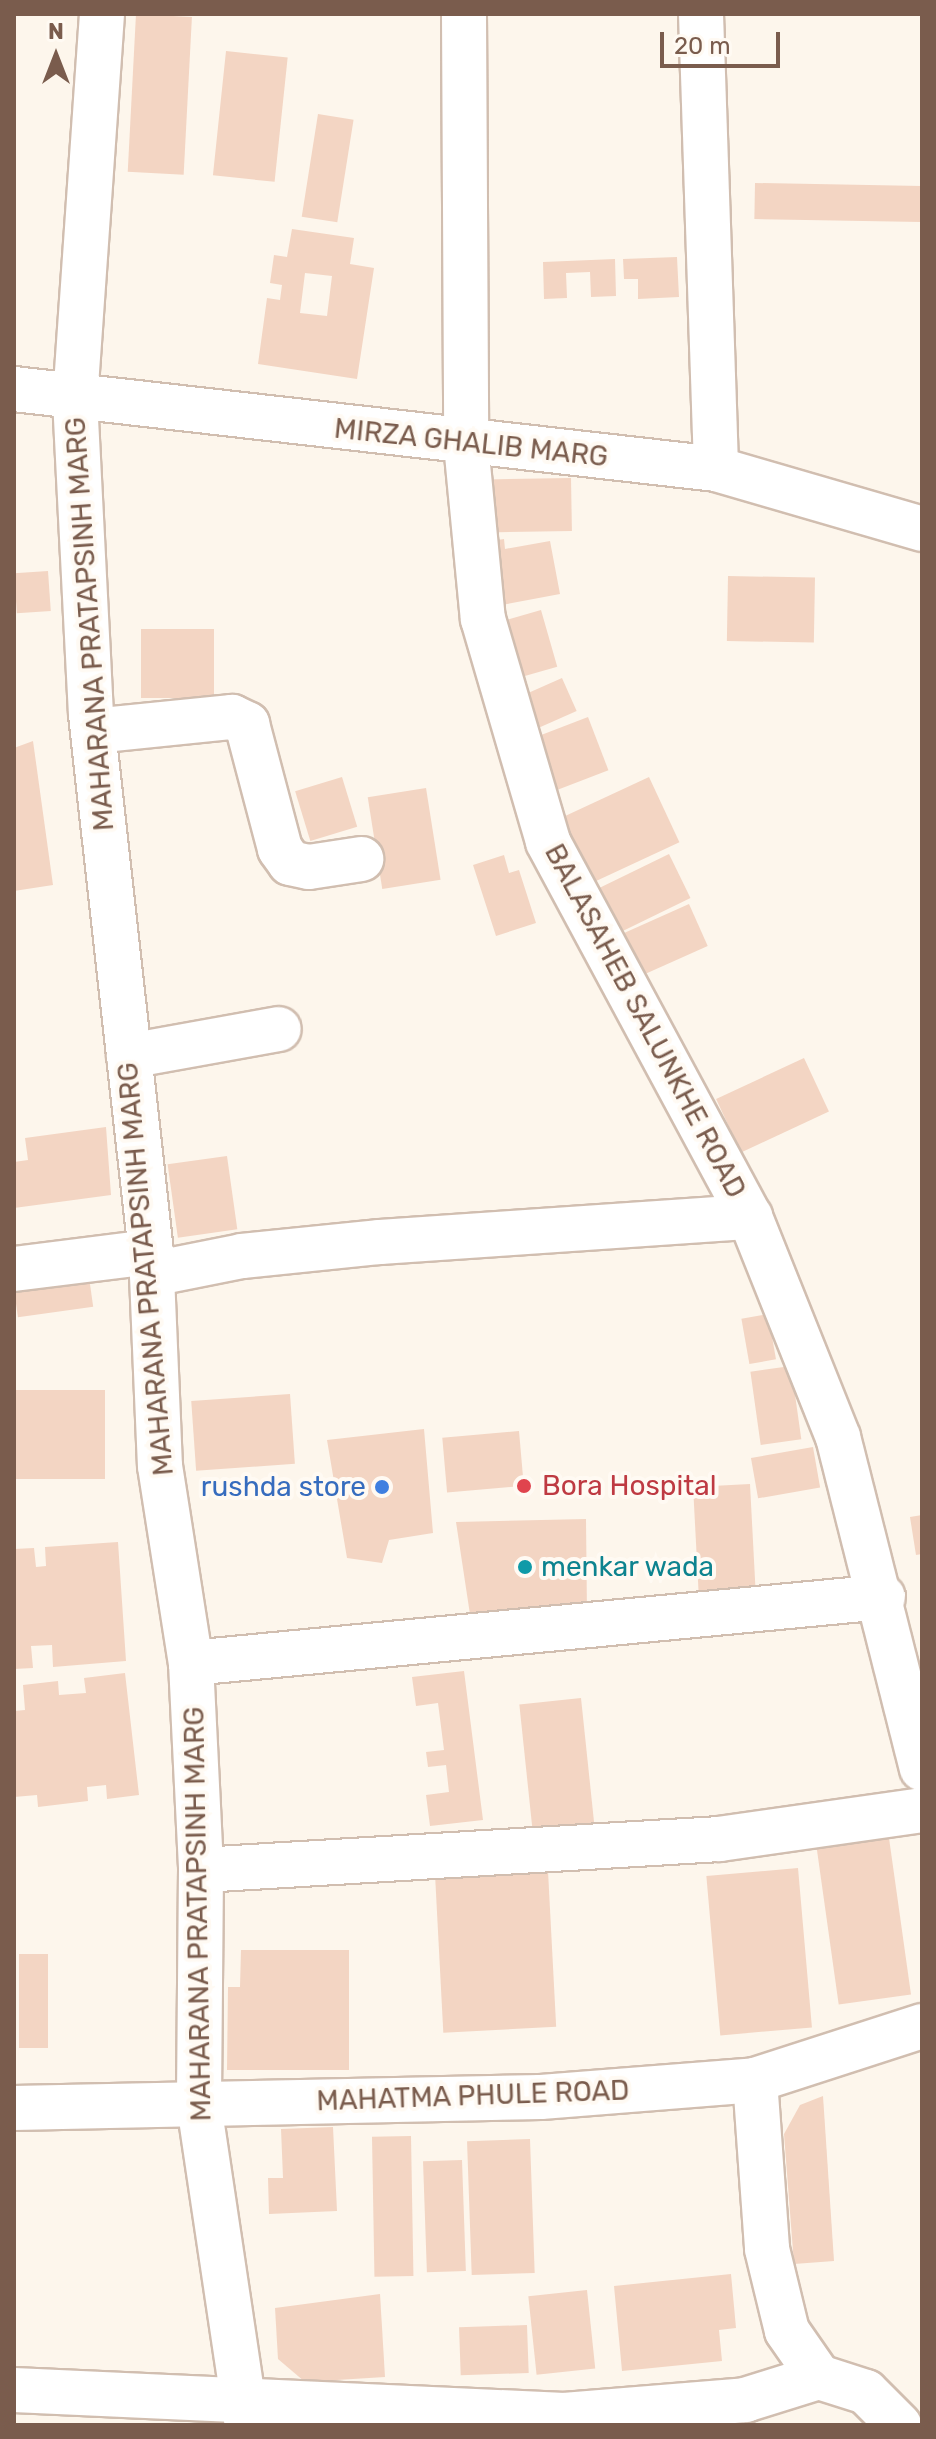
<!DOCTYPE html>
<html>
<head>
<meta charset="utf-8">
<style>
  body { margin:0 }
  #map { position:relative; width:936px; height:2439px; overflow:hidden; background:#fdf6ec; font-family:Rubik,sans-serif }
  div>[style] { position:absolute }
  .building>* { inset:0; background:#f3d5c3; transform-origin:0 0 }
  .roads { filter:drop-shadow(2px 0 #d1beb0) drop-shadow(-2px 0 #d1beb0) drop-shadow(0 2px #d1beb0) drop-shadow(0 -2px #d1beb0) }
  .minor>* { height:44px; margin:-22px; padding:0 22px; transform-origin:22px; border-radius:22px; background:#fff }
  .tertiary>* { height:44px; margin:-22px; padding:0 22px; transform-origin:22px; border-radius:22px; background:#fff }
  .dots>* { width:22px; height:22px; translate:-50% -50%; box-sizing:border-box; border:4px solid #fffaf3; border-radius:50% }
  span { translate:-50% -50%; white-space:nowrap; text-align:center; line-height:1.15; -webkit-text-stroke:8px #fffaf3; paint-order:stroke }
  .street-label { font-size:28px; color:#7a5c4d }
  .health-label { font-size:28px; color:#be3a42 }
  .left { translate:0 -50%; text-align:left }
  .shop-label { font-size:28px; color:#366cbe }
  .right { translate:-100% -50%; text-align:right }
  .culture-label { font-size:28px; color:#0d838f }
  .frame { position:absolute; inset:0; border:16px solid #7a5c4d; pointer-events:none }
  .north { position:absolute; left:16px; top:16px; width:80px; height:80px; -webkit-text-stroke:6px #fffaf3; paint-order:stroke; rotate:0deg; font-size:22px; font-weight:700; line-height:32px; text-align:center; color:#7a5c4d }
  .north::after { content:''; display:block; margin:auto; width:28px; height:36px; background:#7a5c4d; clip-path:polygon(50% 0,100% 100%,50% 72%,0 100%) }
  .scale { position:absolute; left:660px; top:32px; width:120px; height:36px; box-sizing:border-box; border:4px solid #7a5c4d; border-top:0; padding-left:10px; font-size:24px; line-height:28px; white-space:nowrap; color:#7a5c4d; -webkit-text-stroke:6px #fffaf3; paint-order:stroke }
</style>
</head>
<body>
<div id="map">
  <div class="building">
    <i style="left:136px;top:14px;width:56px;height:158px;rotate:3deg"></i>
    <i style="left:226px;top:51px;width:62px;height:125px;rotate:6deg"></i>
    <i style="left:318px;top:114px;width:36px;height:104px;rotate:9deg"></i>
    <i style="left:755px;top:183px;width:167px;height:36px;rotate:1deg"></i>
    <i style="clip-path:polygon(evenodd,292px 229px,354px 238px,350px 264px,374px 268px,357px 379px,258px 364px,267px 298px,280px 300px,282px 285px,270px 283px,274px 255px,287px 257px,292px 229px,305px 273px,332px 276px,327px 316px,300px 313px,305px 273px)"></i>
    <i style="clip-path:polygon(677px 257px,679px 297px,638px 299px,638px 279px,624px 279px,623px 259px)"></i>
    <i style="clip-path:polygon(615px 259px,616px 296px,591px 297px,590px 272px,566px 273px,567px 298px,544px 299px,543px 262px)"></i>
    <i style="left:571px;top:478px;width:53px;height:85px;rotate:89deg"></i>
    <i style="clip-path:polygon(504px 539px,505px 549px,550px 541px,560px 594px,496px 606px,485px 542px)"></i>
    <i style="left:48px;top:571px;width:40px;height:34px;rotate:86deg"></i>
    <i style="left:728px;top:576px;width:87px;height:65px;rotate:1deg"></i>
    <i style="left:541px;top:610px;width:59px;height:42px;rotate:74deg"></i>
    <i style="left:141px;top:629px;width:73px;height:69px"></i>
    <i style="left:562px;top:678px;width:36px;height:55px;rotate:66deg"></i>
    <i style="left:588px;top:717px;width:57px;height:62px;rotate:69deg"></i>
    <i style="clip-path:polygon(33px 741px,53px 885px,14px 891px,14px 748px)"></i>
    <i style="left:342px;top:777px;width:52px;height:49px;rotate:73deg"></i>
    <i style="left:649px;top:777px;width:72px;height:99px;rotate:65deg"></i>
    <i style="left:426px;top:788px;width:93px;height:59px;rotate:81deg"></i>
    <i style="left:669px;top:854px;width:49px;height:81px;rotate:64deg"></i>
    <i style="clip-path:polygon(504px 855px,509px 873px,519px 870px,536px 923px,496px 936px,473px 865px)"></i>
    <i style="left:689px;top:904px;width:46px;height:71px;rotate:66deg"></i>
    <i style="left:804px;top:1058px;width:59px;height:97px;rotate:65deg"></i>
    <i style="clip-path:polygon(106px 1127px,111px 1195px,14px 1208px,14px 1162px,28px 1160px,25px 1138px)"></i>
    <i style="left:227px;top:1156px;width:74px;height:60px;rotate:82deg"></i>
    <i style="left:89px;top:1277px;width:30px;height:76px;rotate:82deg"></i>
    <i style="left:768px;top:1314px;width:46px;height:27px;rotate:80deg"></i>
    <i style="left:791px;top:1366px;width:74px;height:41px;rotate:82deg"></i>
    <i style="left:14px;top:1390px;width:91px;height:89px"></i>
    <i style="left:290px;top:1394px;width:70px;height:99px;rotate:86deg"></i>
    <i style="clip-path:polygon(424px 1429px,433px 1533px,389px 1540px,382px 1563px,347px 1558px,327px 1440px)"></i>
    <i style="left:519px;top:1431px;width:55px;height:77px;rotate:85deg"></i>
    <i style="left:813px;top:1447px;width:41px;height:63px;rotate:80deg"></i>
    <i style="left:750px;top:1484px;width:122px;height:57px;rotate:87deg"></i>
    <i style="clip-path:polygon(922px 1515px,922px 1554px,916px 1555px,910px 1517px)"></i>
    <i style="clip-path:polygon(586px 1519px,587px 1613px,471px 1621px,456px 1522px)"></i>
    <i style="clip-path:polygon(118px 1542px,126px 1661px,53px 1667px,52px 1645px,31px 1646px,33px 1668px,14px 1669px,14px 1549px,34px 1548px,36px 1567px,46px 1566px,45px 1547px)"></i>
    <i style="clip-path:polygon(464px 1671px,483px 1820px,430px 1826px,426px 1795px,449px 1792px,446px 1765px,428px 1767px,426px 1752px,444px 1750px,438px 1703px,416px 1706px,412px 1677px)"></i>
    <i style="clip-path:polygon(125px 1673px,139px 1795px,107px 1799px,106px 1785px,87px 1787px,88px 1801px,38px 1807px,37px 1795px,14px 1797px,14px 1711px,25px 1710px,23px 1685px,58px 1681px,59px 1695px,86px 1693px,84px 1678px)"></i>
    <i style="left:581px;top:1698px;width:131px;height:62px;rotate:84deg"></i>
    <i style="left:889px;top:1838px;width:158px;height:73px;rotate:82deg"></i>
    <i style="left:798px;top:1868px;width:160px;height:92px;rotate:85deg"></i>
    <i style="left:548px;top:1871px;width:156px;height:113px;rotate:87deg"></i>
    <i style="clip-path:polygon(241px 1950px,349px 1950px,349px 2070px,227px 2070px,228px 1987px,240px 1987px)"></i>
    <i style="left:19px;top:1954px;width:29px;height:94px"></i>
    <i style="clip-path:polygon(823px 2096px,834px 2261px,794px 2264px,784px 2134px,800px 2105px)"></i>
    <i style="clip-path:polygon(333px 2127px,337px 2211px,269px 2214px,268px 2178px,283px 2178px,281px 2129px)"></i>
    <i style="left:411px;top:2136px;width:140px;height:39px;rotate:89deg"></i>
    <i style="left:530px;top:2139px;width:134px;height:63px;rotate:88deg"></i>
    <i style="left:462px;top:2160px;width:111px;height:39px;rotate:88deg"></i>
    <i style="clip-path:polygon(731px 2274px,736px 2328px,719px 2330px,722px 2361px,622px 2371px,614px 2286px)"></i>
    <i style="left:587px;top:2290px;width:79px;height:59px;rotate:84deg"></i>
    <i style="clip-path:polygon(380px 2294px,385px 2377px,305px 2382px,278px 2359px,275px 2308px)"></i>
    <i style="left:527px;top:2325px;width:48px;height:68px;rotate:88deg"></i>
  </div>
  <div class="roads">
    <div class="minor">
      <i style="left:464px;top:14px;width:430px;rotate:89.7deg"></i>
      <i style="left:466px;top:444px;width:176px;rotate:84.5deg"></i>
      <i style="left:483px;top:619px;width:232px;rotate:73.7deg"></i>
      <i style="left:548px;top:842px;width:426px;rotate:61.7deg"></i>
      <i style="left:750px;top:1217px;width:237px;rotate:68.2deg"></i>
      <i style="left:838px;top:1437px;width:342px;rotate:75.8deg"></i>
      <i style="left:701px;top:14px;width:455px;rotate:88.1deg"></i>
      <i style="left:93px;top:731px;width:140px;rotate:-5.8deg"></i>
      <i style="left:232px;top:717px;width:17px;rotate:25deg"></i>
      <i style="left:247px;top:724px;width:129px;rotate:75.2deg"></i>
      <i style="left:280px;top:849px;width:17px;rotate:54deg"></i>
      <i style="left:290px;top:863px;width:19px;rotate:12deg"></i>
      <i style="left:309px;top:867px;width:53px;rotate:-8.7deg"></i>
      <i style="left:129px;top:1056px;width:152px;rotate:-10.2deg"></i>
      <i style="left:14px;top:1269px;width:138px;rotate:-7.1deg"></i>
      <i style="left:152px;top:1274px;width:92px;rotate:-11.3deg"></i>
      <i style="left:242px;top:1256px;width:139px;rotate:-5.8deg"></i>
      <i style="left:380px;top:1242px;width:371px;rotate:-3.9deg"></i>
      <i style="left:191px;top:1663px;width:695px;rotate:-5.45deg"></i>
      <i style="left:201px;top:1870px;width:519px;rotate:-3.42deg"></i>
      <i style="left:719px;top:1839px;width:205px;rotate:-8.1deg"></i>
      <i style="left:755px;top:2080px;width:169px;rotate:85.9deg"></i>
      <i style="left:767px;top:2249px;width:84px;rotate:76.3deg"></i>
      <i style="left:787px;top:2331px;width:56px;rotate:55.2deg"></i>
      <i style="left:819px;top:2377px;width:49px;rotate:17.7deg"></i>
      <i style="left:866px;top:2392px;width:47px;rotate:45deg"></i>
      <i style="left:14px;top:2390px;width:551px;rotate:2.6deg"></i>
      <i style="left:564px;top:2415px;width:182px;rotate:-4.7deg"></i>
      <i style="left:745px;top:2400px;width:77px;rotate:-17.3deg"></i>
    </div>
    <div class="tertiary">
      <i style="left:102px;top:14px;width:386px;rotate:94deg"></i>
      <i style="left:75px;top:399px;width:315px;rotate:87.1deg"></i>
      <i style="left:91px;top:714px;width:541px;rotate:83.64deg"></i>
      <i style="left:151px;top:1252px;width:214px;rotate:87.6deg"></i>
      <i style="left:160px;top:1466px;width:199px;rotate:81.1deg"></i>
      <i style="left:191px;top:1663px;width:207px;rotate:87.2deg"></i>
      <i style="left:201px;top:1870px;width:235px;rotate:90.5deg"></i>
      <i style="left:199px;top:2105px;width:324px;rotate:81.5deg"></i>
      <i style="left:14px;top:389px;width:707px;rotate:6.5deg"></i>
      <i style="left:716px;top:469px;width:215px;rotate:16.2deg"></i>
      <i style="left:14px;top:2108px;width:527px;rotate:-1.2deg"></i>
      <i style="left:541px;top:2097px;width:215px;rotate:-4.5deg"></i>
      <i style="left:755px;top:2080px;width:176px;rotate:-17.9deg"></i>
    </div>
  </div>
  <div class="dots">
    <i style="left:524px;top:1486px;background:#e0444e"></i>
    <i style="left:382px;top:1487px;background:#3f7fe0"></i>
    <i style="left:525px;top:1567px;background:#0f9aa8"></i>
  </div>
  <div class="street-label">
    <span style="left:471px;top:443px;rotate:6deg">MIRZA GHALIB MARG</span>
    <span style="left:90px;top:624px;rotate:-94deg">MAHARANA PRATAPSINH MARG</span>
    <span style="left:645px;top:1021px;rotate:62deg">BALASAHEB SALUNKHE ROAD</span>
    <span style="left:146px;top:1269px;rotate:-95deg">MAHARANA PRATAPSINH MARG</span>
    <span style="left:198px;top:1914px;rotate:-91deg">MAHARANA PRATAPSINH MARG</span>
    <span style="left:473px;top:2096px;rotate:-2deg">MAHATMA PHULE ROAD</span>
  </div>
  <div class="health-label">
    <span class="left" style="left:542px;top:1486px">Bora Hospital</span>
  </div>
  <div class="shop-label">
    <span class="right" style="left:366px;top:1487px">rushda store</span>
  </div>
  <div class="culture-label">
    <span class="left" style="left:541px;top:1567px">menkar wada</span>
  </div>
  <div class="frame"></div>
  <div class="north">N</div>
  <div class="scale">20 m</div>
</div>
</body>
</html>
